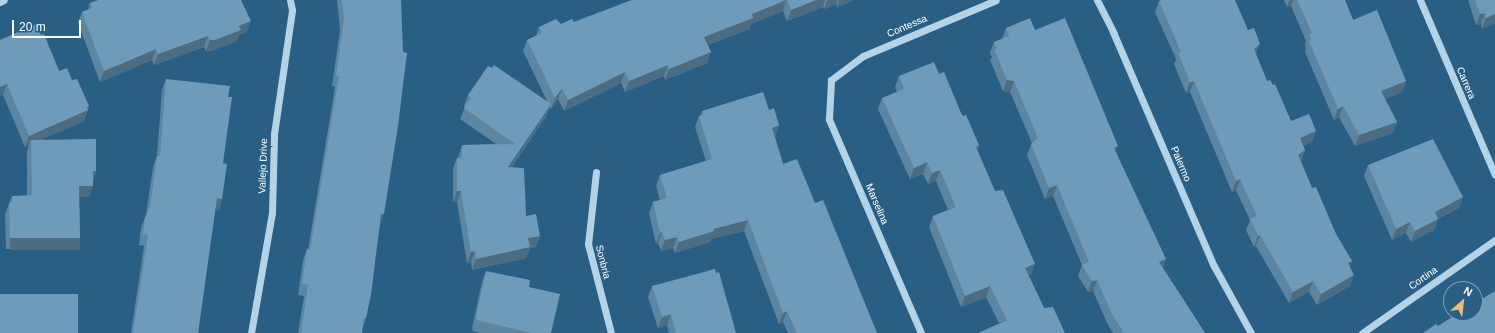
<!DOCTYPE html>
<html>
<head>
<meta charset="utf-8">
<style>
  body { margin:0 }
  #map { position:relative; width:1495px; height:333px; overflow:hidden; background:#295f85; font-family:Helvetica,sans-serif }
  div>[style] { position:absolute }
  .minor>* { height:7px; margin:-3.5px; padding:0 3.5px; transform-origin:3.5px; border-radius:3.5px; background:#b4d3e7 }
  .wall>* { inset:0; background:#5e859f }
  .shaded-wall>* { inset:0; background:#4c6c82; transform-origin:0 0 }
  .building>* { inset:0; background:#6d9bb9; transform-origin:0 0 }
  span { translate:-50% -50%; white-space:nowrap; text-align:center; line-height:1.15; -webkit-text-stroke:4px #295f85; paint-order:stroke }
  .street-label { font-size:10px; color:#fff }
  .north { position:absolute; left:1443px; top:281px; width:40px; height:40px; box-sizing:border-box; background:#295f85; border:1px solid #7f9fb6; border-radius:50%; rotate:28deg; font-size:11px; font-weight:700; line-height:16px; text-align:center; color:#fff }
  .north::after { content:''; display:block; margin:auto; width:14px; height:18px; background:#eebb7b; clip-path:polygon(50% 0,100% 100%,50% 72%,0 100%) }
  .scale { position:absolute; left:12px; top:20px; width:69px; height:18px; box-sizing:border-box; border:2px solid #fff; border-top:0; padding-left:5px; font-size:12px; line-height:14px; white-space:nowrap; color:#fff; -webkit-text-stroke:3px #295f85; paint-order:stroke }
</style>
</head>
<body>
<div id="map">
  <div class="minor">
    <i style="left:1097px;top:0;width:36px;rotate:63deg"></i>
    <i style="left:1113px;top:32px;width:255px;rotate:66.7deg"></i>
    <i style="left:1214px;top:266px;width:77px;rotate:61.1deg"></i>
    <i style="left:1420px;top:0;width:190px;rotate:66.8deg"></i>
    <i style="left:0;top:2px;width:4px;rotate:-27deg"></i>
    <i style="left:596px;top:172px;width:72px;rotate:96.3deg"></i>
    <i style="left:588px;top:244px;width:92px;rotate:75.5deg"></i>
    <i style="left:251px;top:333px;width:122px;rotate:-80.1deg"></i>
    <i style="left:272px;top:213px;width:79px;rotate:-88.5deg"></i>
    <i style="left:274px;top:134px;width:125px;rotate:-81.7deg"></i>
    <i style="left:292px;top:10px;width:10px;rotate:-101deg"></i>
    <i style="left:921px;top:333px;width:233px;rotate:-113.3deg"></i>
    <i style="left:829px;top:119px;width:39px;rotate:-87deg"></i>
    <i style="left:831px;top:80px;width:40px;rotate:-37deg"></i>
    <i style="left:863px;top:56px;width:144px;rotate:-22.8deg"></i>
    <i style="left:1362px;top:333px;width:162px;rotate:-35deg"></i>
  </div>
  <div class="wall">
    <i style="clip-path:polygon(337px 0,401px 0,380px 224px,366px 318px,362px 329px,362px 333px,298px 333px,304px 296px,298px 295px,303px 260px,307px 249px,308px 250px,335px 87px,332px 86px,340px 30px)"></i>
    <i style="clip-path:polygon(632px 0,854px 0,837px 7px,836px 4px,824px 9px,823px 7px,787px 21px,783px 11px,751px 24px,749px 29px,708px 45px,711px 52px,707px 63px,665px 80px,664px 76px,625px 92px,621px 83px,564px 111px,558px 99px,551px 109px,550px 107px,547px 115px,512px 167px,526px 216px,540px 236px,536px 247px,530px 248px,526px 258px,472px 270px,471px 262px,467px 263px,457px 202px,453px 202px,453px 169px,457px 158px,458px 158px,462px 145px,496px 144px,460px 119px,465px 107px,464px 106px,468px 95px,547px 101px,523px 51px,527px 40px,536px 36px,539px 27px,574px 22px)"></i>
    <i style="clip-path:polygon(1284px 0,1345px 0,1353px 20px,1406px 81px,1402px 92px,1385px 99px,1397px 122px,1393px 133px,1355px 146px,1339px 117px,1334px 120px,1305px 52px,1306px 47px,1305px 45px,1306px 41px,1291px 6px,1287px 7px)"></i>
    <i style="clip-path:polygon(1468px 0,1495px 0,1482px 29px,1481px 24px,1476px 25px)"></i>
    <i style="clip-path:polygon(1159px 1px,1256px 55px,1267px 81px,1291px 121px,1316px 131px,1312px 142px,1303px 146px,1305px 150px,1301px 161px,1312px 188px,1336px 234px,1352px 261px,1350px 267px,1350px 286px,1317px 305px,1309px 292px,1289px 303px,1256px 246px,1254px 247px,1246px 230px,1250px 220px,1236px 190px,1232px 192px,1190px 92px,1186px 93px,1174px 64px,1176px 59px,1155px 12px)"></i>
    <i style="clip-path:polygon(90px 3px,247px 32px,239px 35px,237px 41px,211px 51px,206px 51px,204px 47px,154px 65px,152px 60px,100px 82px,78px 23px,82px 12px,88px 10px)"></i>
    <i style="clip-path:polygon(1006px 28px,1035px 30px,1116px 152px,1163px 268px,1205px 333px,1113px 333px,1108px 325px,1093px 291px,1088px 292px,1078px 276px,1082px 265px,1053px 196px,1045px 199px,1027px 155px,1032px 143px,1010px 92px,1003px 91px,990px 60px,992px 57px,990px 53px,994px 42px,1002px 39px)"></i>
    <i style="clip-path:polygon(41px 35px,59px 71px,72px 80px,89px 106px,84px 121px,42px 139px,96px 171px,93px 181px,89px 197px,79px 197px,80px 238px,76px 249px,6px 249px,5px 214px,12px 196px,27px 196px,27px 151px,29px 145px,25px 147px,3px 95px,0 40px)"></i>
    <i style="clip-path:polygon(939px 74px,979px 145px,977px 151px,1031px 275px,1029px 276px,1044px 308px,999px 323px,986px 297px,961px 307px,929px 227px,933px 216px,948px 210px,936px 181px,928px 184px,923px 174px,910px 179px,878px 109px,882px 98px,897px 92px,895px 87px,899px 76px)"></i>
    <i style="clip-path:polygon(166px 79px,223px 163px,218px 210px,215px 210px,198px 333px,131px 333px,144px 246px,139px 245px,141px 228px,146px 215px,153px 167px,157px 156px,162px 90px)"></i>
    <i style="clip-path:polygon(769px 110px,779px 125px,775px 137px,783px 164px,815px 203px,877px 333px,788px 333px,783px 322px,779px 324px,744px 231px,711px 239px,710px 242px,675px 253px,673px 248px,661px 251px,658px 243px,656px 244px,649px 213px,653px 202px,660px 200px,656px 186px,660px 175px,706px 161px,695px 127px,699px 116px,700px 116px,702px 111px)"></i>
    <i style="clip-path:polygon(1368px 165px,1459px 208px,1438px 219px,1434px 230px,1411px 242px,1406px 233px,1392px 240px,1364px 176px)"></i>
    <i style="clip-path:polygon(486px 271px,551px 333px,480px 333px,473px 331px,472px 328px,482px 282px)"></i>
    <i style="clip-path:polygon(652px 286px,736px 333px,669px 333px,667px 325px,658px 328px,648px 297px)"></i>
  </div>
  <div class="shaded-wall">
    <i style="clip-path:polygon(786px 0,783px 11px,751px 24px,749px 29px,700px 48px,704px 37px,752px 14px)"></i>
    <i style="clip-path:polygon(816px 0,825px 0,823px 7px,787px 21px,791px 10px)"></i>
    <i style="clip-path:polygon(827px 0,837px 0,836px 4px,824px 9px)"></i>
    <i style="clip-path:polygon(839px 0,854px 0,837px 7px)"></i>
    <i style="clip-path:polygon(1290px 0,1293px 0,1291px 6px,1287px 7px)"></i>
    <i style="clip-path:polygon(1485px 13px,1481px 24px,1476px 25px,1480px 14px)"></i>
    <i style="clip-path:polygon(1495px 14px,1495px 24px,1482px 29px,1486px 18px)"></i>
    <i style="clip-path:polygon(251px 21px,247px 32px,239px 35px,237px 41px,211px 51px,206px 51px,210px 40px,239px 26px)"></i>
    <i style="clip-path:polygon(208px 36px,204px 47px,154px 65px,158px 54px)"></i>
    <i style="clip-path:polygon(1260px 44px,1256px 55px,1254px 49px)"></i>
    <i style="clip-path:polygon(156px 49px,152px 60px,100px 82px,104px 71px)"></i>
    <i style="clip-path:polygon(711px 52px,707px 63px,665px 80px,669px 69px)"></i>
    <i style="clip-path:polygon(668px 65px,664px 76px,625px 92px,629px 81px)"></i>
    <i style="clip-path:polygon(625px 72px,621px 83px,564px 111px,568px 100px)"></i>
    <i style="clip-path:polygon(1007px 80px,1014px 81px,1010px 92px,1003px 91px)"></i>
    <i style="clip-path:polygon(1194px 81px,1190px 92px,1186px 93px,1190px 82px)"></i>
    <i style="clip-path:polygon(1406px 81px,1402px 92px,1377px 102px,1381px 91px)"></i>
    <i style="clip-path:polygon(7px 84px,3px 95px,0 96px,0 87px)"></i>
    <i style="clip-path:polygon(562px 88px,558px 99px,551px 109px,555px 98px)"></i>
    <i style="clip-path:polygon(551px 104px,547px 115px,504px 178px,508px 167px)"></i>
    <i style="clip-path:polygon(89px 106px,84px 121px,31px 144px,31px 140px,29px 145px,25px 147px,29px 136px)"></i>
    <i style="clip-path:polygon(1343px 106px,1339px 117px,1334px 120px,1338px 109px)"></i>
    <i style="clip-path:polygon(1397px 122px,1393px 133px,1355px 146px,1359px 135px)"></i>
    <i style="clip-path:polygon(779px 125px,775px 136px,768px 139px,772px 128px)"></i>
    <i style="clip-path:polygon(1316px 131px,1312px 142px,1296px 149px,1300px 138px)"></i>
    <i style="clip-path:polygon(979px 145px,975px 156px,976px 147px)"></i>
    <i style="clip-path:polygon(1118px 146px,1114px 157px,1114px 148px)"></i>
    <i style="clip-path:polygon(1305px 150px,1301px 161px,1298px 155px)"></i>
    <i style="clip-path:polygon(927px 162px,923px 174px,910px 179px,914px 168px)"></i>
    <i style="clip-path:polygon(940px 170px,936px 181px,928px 184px,932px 173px)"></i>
    <i style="clip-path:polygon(93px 171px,96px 171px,92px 182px)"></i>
    <i style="clip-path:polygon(1240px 179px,1236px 190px,1232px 192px,1236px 181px)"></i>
    <i style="clip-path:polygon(1057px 185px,1053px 196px,1045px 199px,1049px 188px)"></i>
    <i style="clip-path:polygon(79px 186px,93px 186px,89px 197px,75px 197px)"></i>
    <i style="clip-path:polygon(457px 191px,461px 191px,457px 202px,453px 202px)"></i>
    <i style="clip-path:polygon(1463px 197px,1459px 208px,1438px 219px,1434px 230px,1411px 242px,1415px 231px,1435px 212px)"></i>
    <i style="left:217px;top:198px;width:5px;height:12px;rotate:11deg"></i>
    <i style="clip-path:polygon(381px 214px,384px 214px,380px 225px)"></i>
    <i style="clip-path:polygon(748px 220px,744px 231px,711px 239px,710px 242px,675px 253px,679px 242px,713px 229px)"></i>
    <i style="clip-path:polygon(1410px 222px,1406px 233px,1392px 240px,1396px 229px)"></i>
    <i style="clip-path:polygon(662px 232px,658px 243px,656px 244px,660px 233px)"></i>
    <i style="clip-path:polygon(1260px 235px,1256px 246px,1254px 247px,1258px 236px)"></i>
    <i style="clip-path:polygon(540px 236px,536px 247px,530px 248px,526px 258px,472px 270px,476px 259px,528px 238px)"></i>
    <i style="clip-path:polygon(677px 237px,673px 248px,661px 251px,665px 240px)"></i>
    <i style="left:10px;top:238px;width:70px;height:12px"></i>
    <i style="clip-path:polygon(475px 251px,471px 262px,467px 263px,471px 252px)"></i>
    <i style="clip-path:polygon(1166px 259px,1162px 270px,1159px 262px)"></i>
    <i style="clip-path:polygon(1352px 261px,1348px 272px,1348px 263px)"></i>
    <i style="clip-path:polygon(1035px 264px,1031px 275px,1021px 279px,1025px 268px)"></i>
    <i style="clip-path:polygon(1354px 275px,1350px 286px,1317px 305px,1321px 294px)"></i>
    <i style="clip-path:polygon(1097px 280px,1093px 291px,1088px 292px,1092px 281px)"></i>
    <i style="clip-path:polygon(1313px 281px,1309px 292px,1289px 303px,1293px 292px)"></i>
    <i style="clip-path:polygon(990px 286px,986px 297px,961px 307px,965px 296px)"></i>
    <i style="clip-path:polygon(787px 311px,783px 322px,779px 324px,783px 313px)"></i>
    <i style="clip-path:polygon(671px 314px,667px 325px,658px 328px,662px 317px)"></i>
  </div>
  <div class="building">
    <i style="clip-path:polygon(98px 0,241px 0,251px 21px,239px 26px,241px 30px,215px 40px,210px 40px,208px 36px,158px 54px,156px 49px,104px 71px,82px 12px,92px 8px,90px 3px)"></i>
    <i style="clip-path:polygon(342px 0,401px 0,403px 52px,407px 53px,398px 126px,384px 214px,381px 214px,371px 295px,366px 318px,364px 318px,362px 333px,301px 333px,308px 285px,302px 284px,307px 249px,310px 250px,339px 76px,336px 75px,344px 19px)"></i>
    <i style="clip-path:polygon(632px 0,786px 0,752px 14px,753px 18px,704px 37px,711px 52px,669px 69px,668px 65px,629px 81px,625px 72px,568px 100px,562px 88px,555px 98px,527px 40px,542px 33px,539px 27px,556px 19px,561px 24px,572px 19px,574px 22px)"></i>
    <i style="clip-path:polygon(787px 0,816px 0,791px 10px)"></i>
    <i style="clip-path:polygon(1161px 0,1235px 0,1248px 30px,1254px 28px,1260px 44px,1254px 49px,1267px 81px,1270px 80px,1273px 85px,1275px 84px,1291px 121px,1309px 114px,1316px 131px,1300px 138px,1305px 150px,1298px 155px,1312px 188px,1316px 187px,1336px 234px,1352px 261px,1348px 263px,1354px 275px,1321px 294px,1313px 281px,1293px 292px,1260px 235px,1258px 236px,1250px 219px,1257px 216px,1240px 179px,1236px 181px,1194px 81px,1190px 82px,1178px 53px,1181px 52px,1159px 1px)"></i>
    <i style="clip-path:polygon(1297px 0,1345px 0,1353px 20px,1377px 10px,1406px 81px,1381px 91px,1397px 122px,1359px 135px,1343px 106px,1338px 109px,1309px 41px,1311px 40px,1309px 34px,1312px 33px)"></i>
    <i style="clip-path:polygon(1475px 0,1495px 0,1495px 14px,1486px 18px,1485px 13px,1480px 14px)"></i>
    <i style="clip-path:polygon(1030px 18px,1035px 30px,1065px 18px,1118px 146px,1114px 148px,1166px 259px,1159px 262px,1205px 333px,1124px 333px,1112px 314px,1097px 280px,1092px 281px,1082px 265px,1089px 262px,1057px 185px,1049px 188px,1031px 144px,1038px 138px,1014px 81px,1007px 80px,994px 49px,997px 49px,994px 42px,1009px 36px,1006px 28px)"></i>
    <i style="clip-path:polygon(36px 24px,41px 35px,44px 34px,59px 71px,67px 68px,72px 80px,77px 79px,89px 106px,87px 107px,88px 110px,29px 136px,7px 84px,0 87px,0 40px)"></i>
    <i style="clip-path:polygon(934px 62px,939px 74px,944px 72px,961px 113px,963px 116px,966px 115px,979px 145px,976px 147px,995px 191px,1003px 190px,1035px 264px,1025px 268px,1044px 308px,1053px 307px,1065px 333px,978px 333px,1007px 320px,990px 286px,965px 296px,933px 216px,956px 207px,940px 170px,932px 173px,927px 162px,914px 168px,882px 98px,904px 89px,899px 76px)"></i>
    <i style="clip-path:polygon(494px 65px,551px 104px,508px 167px,524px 168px,526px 216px,536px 214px,540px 236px,528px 238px,530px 247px,476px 259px,475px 251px,471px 252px,461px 191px,457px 191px,457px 158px,462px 158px,462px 145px,515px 144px,464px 108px,471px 98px,468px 95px,488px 66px,492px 68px)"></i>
    <i style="clip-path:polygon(166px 79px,230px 86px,228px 97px,232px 97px,223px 163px,227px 164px,222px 199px,217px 198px,198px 333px,133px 333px,148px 235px,143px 234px,145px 217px,150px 207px,157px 156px,160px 156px)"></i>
    <i style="clip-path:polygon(763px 92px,769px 110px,774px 108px,779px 125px,772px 128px,783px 164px,797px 159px,815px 203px,823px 200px,877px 333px,797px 333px,787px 311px,783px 313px,748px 220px,713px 229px,714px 231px,679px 242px,677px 237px,665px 240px,662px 232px,660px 233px,653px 202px,667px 198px,660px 175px,712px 159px,699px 116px,704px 115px,702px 111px)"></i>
    <i style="clip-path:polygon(96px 139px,96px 171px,93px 171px,93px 186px,79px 186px,80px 238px,10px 238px,9px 203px,12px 203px,12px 196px,32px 195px,31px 140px)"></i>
    <i style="clip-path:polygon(1433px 139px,1463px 197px,1435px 212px,1438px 219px,1415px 231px,1410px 222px,1396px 229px,1368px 165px)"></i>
    <i style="clip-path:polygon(715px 269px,716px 273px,719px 272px,736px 333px,676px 333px,671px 314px,662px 317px,652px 286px)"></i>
    <i style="clip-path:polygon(486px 271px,530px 280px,529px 287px,560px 294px,551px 333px,531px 333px,477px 320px,476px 317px)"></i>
    <i style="clip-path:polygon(1495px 291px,1495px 333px,1423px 333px,1436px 324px,1438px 326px,1459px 313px,1475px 313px,1475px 303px)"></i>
    <i style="left:0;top:294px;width:78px;height:39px"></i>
  </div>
  <div class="street-label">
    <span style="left:907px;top:26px;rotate:-23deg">Contessa</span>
    <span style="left:1466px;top:83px;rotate:67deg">Carrera</span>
    <span style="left:1181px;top:164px;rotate:67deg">Palermo</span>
    <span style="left:263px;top:166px;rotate:-88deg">Vallejo Drive</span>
    <span style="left:877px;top:204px;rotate:67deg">Marselina</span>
    <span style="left:603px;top:262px;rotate:76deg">Sonbria</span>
    <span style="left:1423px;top:278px;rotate:-35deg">Cortina</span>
  </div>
  <div class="north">N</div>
  <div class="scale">20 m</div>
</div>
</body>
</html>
